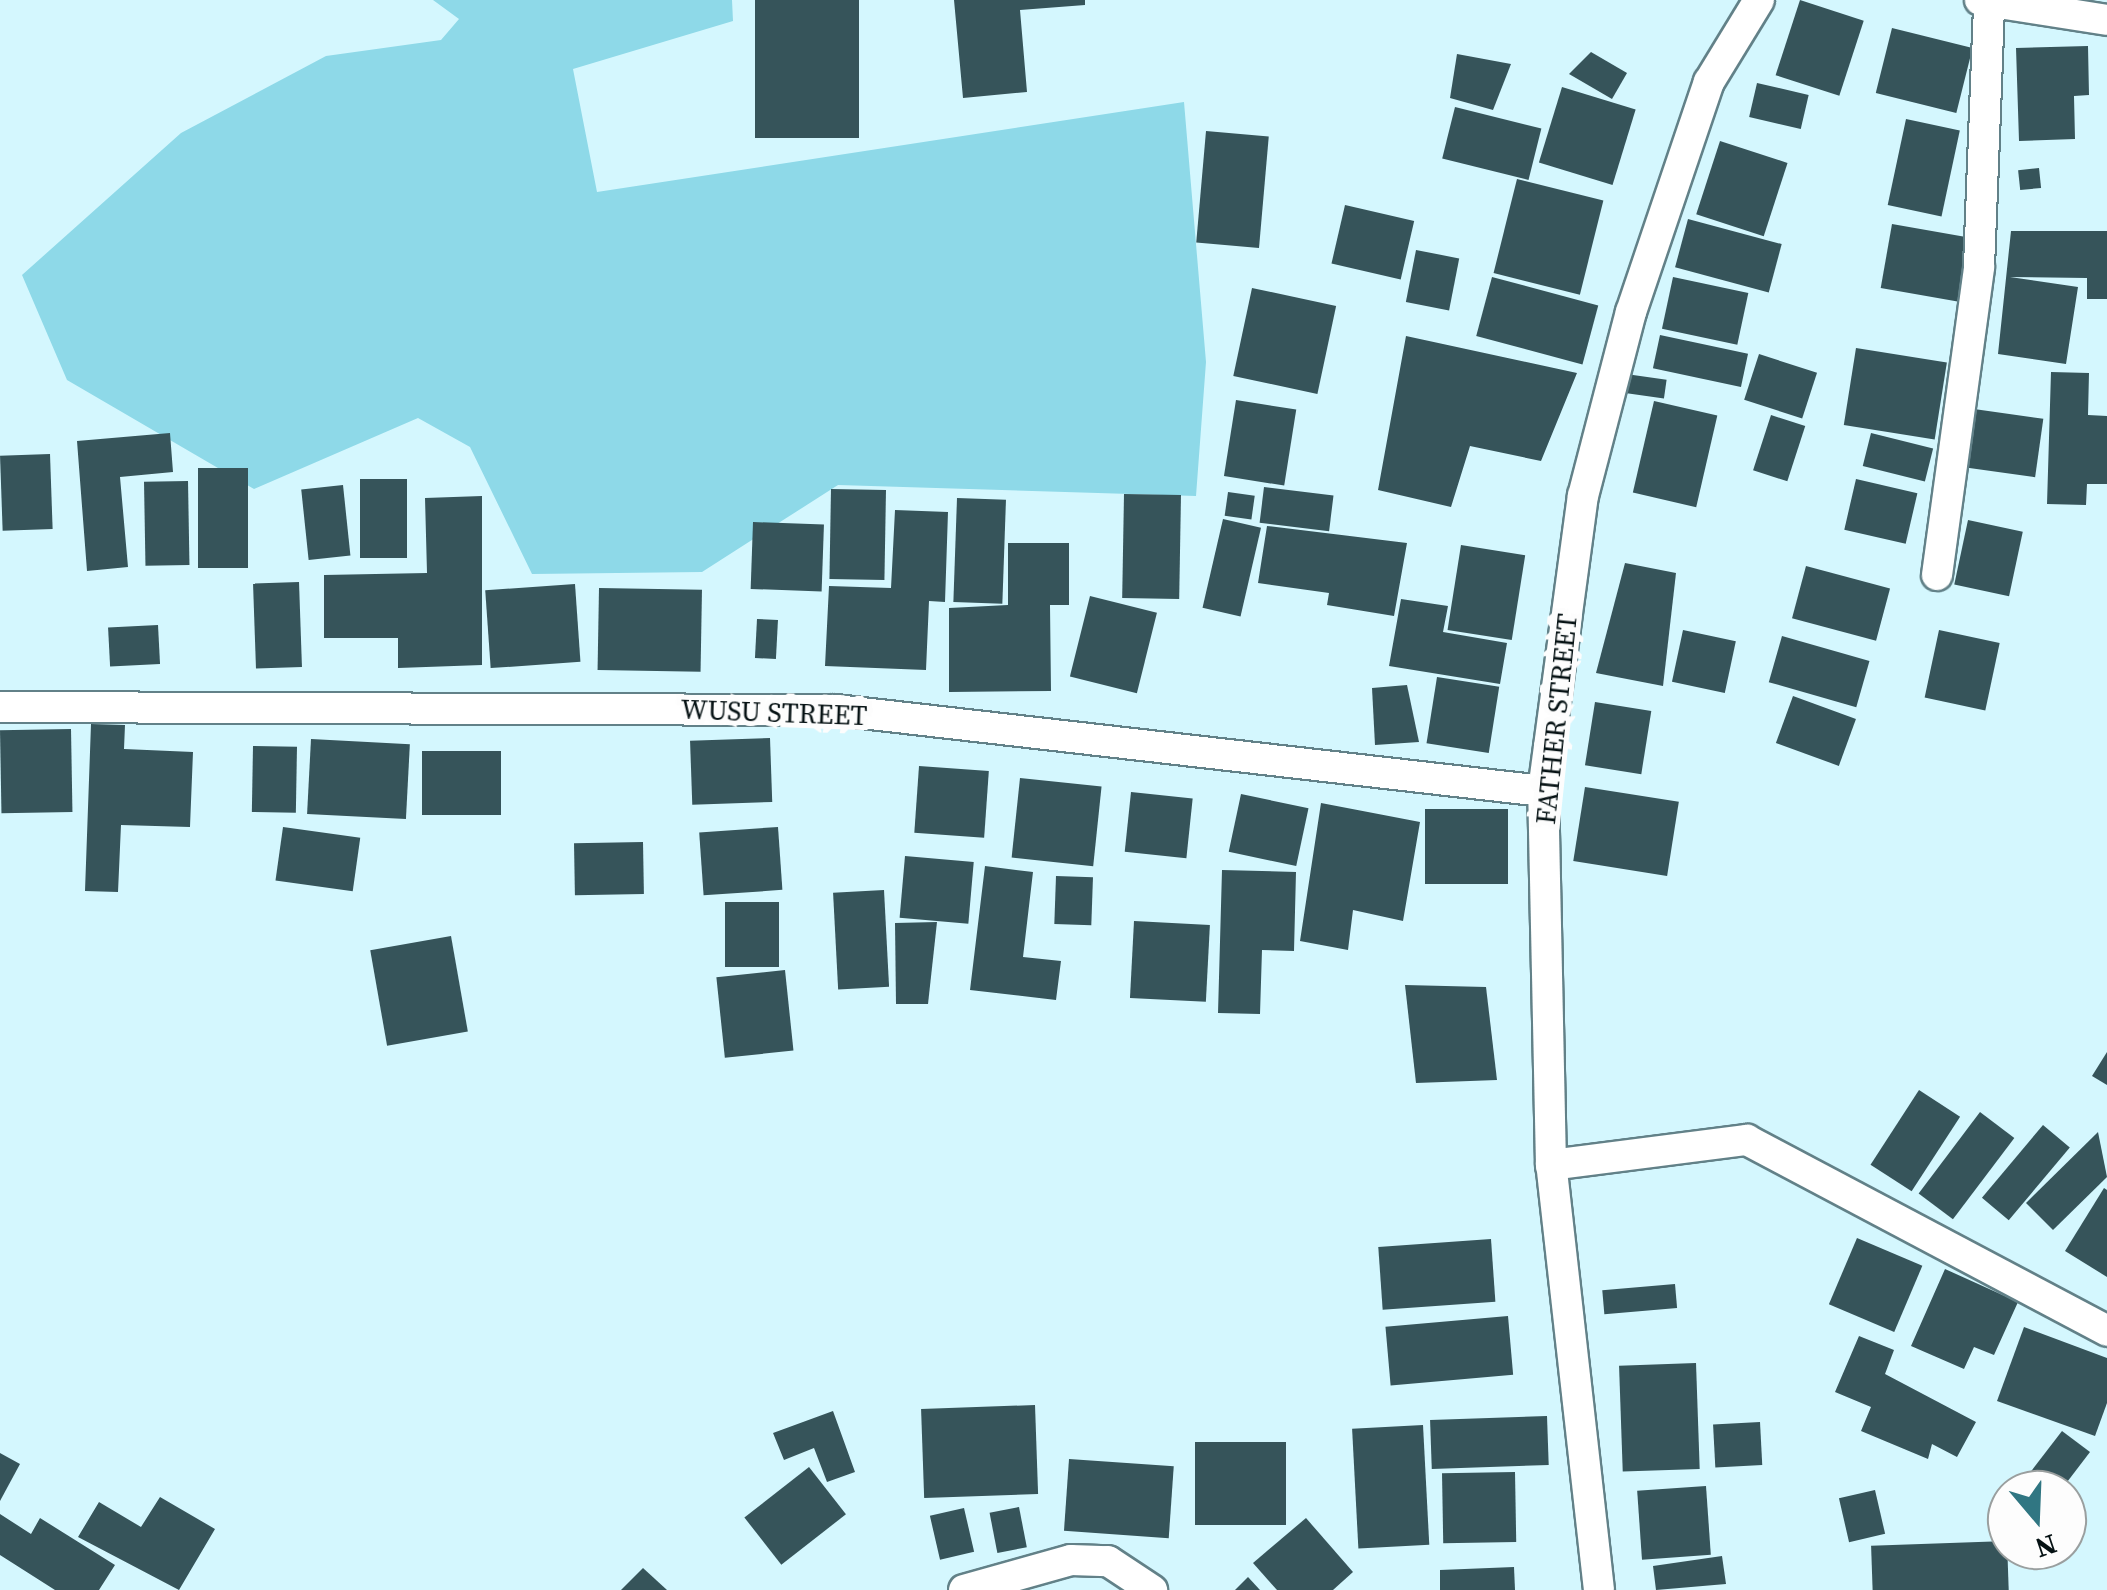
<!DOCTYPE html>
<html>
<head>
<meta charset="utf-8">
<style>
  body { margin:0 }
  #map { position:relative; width:2107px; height:1590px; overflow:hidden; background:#d4f7fe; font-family:"Source Serif 4",serif }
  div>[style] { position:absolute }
  .green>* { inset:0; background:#8ed9e8 }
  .building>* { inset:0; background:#36545a; transform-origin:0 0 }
  .roads { filter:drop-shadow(2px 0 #628188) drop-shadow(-2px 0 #628188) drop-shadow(0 2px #628188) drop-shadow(0 -2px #628188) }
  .street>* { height:30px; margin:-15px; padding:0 15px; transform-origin:15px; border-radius:15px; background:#fff }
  span { translate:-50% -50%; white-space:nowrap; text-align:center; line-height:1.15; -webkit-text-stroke:10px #fdfdfd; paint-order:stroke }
  .street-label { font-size:28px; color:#051113 }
  .north { position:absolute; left:1987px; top:1470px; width:100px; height:100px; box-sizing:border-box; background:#fdfdfd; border:2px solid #9a9f9f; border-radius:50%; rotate:161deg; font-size:28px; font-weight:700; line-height:40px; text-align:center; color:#051113 }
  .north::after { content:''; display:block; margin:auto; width:35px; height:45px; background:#307682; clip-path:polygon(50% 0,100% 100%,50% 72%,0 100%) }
</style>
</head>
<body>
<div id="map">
  <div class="green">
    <i style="clip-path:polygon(433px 0,732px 0,733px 21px,573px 69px,597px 192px,1184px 102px,1206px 362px,1196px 496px,838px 485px,702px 572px,532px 574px,470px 447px,418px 418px,254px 489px,67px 380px,22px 275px,181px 133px,326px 56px,441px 40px,459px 19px)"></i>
  </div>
  <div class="building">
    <i style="left:755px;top:0;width:104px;height:138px"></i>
    <i style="clip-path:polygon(954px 0,1085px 0,1085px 5px,1020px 10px,1027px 92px,963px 98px)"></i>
    <i style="left:1800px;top:0;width:67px;height:79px;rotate:18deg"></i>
    <i style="left:1892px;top:28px;width:83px;height:67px;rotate:14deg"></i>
    <i style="clip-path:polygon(2088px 46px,2089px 95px,2074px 96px,2075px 139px,2019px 141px,2016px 48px)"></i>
    <i style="clip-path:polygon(1591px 52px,1627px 73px,1612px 99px,1569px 74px)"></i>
    <i style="clip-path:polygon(1457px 54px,1511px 64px,1493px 110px,1450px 98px)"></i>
    <i style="left:1757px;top:83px;width:53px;height:35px;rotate:13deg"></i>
    <i style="left:1562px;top:87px;width:77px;height:79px;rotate:17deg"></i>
    <i style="left:1455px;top:107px;width:89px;height:53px;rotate:14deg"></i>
    <i style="left:1906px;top:119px;width:55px;height:88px;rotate:12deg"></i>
    <i style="left:1206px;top:131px;width:63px;height:112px;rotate:5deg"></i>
    <i style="left:1720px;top:141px;width:71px;height:77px;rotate:18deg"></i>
    <i style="left:2039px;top:168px;width:20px;height:21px;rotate:84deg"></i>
    <i style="left:1517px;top:179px;width:89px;height:97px;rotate:14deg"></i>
    <i style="left:1345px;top:205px;width:71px;height:60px;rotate:13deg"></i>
    <i style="left:1688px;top:219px;width:97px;height:50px;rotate:15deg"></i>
    <i style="left:1892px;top:224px;width:78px;height:65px;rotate:10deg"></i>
    <i style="clip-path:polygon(2011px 231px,2107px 231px,2107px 299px,2087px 299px,2087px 278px,2010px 277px,2078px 287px,2066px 364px,1998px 354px)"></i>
    <i style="left:1416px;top:250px;width:44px;height:53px;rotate:11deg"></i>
    <i style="left:1492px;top:277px;width:110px;height:61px;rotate:15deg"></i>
    <i style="left:1673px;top:277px;width:77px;height:53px;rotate:12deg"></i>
    <i style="left:1252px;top:288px;width:86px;height:90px;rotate:12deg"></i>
    <i style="left:1660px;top:335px;width:90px;height:34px;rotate:12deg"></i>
    <i style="clip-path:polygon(1406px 336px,1577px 373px,1541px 461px,1470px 446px,1451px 507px,1378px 490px)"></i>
    <i style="left:1856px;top:348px;width:92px;height:78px;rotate:9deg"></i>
    <i style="left:1759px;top:354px;width:61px;height:48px;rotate:18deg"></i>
    <i style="clip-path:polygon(2051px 372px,2089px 373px,2088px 415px,2107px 416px,2107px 484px,2087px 484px,2086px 505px,2047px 504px)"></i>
    <i style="left:1626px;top:374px;width:41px;height:19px;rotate:8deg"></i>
    <i style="left:1236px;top:400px;width:61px;height:77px;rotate:9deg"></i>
    <i style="left:1654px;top:401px;width:65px;height:94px;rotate:13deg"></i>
    <i style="left:1974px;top:409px;width:70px;height:59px;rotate:8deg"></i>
    <i style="left:1771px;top:415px;width:36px;height:58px;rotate:18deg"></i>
    <i style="clip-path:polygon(170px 433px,173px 472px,120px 477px,128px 567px,87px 571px,77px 441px)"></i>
    <i style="left:1871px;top:433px;width:64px;height:34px;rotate:14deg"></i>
    <i style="left:50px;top:454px;width:75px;height:50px;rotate:88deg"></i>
    <i style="left:198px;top:468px;width:50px;height:100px"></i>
    <i style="left:360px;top:479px;width:47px;height:79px"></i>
    <i style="left:1856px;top:479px;width:63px;height:52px;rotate:13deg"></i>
    <i style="left:188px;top:481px;width:84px;height:44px;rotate:89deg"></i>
    <i style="left:343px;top:485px;width:71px;height:42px;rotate:84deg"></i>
    <i style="left:1264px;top:487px;width:70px;height:36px;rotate:7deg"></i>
    <i style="left:831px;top:489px;width:55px;height:90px;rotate:1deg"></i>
    <i style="left:1228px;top:492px;width:27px;height:24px;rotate:8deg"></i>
    <i style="left:1124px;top:494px;width:57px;height:104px;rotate:1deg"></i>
    <i style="clip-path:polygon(482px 496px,482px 665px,398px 668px,398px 638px,324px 638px,324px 575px,427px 573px,425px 498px)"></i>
    <i style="left:957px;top:498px;width:49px;height:104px;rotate:2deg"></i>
    <i style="clip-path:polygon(895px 510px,948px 512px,945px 602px,929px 601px,926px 670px,825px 666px,829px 586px,891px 588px)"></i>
    <i style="left:1223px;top:519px;width:39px;height:91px;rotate:13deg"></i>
    <i style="left:1968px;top:520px;width:56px;height:66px;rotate:12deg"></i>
    <i style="left:753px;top:522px;width:71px;height:67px;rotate:2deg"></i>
    <i style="clip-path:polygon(1267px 526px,1407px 543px,1394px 616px,1327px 605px,1329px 593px,1258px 583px)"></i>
    <i style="clip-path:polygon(1008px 543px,1069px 543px,1069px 605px,1050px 605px,1051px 691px,949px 692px,949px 608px,1008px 605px)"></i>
    <i style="left:1461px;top:545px;width:65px;height:86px;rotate:9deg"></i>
    <i style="clip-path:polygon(1625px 563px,1676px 573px,1663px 686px,1596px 673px)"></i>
    <i style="left:1806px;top:566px;width:87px;height:54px;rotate:15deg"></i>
    <i style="left:299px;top:582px;width:85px;height:46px;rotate:88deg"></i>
    <i style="left:575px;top:584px;width:78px;height:90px;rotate:86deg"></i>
    <i style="left:599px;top:588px;width:103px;height:82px;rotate:1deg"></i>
    <i style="left:1090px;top:596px;width:69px;height:83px;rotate:14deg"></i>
    <i style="clip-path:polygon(1401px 599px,1448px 606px,1443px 632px,1507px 643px,1500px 684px,1389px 666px)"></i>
    <i style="left:757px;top:619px;width:21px;height:39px;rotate:3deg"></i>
    <i style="left:158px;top:625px;width:39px;height:50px;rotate:87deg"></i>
    <i style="left:1683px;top:630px;width:54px;height:53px;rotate:12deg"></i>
    <i style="left:1939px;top:630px;width:62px;height:69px;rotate:12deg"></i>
    <i style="left:1782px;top:636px;width:91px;height:48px;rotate:16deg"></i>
    <i style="left:1437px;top:677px;width:63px;height:67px;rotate:9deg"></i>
    <i style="clip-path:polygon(1407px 685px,1419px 742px,1375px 745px,1372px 688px)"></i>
    <i style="left:1793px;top:696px;width:67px;height:50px;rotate:20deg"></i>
    <i style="left:1595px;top:702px;width:57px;height:64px;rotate:9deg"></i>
    <i style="clip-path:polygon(91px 724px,125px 725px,124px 749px,193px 752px,190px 827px,121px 825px,118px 892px,85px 891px)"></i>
    <i style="left:71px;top:729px;width:83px;height:71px;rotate:89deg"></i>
    <i style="left:770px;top:738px;width:64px;height:80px;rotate:88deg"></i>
    <i style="left:311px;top:739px;width:99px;height:75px;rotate:3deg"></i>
    <i style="left:253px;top:746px;width:44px;height:66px;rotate:1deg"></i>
    <i style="left:422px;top:751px;width:79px;height:64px"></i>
    <i style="left:919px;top:766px;width:70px;height:67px;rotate:4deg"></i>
    <i style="left:1020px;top:778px;width:82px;height:80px;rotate:6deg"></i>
    <i style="left:1585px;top:787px;width:95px;height:75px;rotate:9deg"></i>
    <i style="left:1131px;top:792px;width:62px;height:60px;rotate:6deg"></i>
    <i style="left:1241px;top:794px;width:69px;height:59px;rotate:12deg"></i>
    <i style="clip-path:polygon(1321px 803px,1420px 822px,1403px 921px,1353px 910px,1348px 950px,1300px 941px)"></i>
    <i style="left:1425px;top:809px;width:83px;height:75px"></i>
    <i style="left:283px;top:827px;width:78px;height:54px;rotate:8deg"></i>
    <i style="left:778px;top:827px;width:63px;height:79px;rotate:86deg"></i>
    <i style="left:643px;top:842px;width:52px;height:69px;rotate:89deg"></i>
    <i style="left:905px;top:856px;width:69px;height:62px;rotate:5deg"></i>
    <i style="clip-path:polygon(985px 866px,1033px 872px,1023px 957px,1061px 961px,1056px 1000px,970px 990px)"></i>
    <i style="clip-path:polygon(1222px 870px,1296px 872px,1294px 951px,1262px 950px,1260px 1014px,1218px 1013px)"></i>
    <i style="left:1056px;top:876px;width:37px;height:48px;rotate:2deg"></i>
    <i style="left:884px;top:890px;width:97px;height:51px;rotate:87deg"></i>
    <i style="left:725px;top:902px;width:54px;height:65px"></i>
    <i style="left:1134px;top:921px;width:76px;height:77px;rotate:3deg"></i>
    <i style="clip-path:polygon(937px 922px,928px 1004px,896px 1004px,895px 923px)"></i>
    <i style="left:451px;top:936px;width:97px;height:82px;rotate:80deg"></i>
    <i style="left:785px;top:970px;width:81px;height:69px;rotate:84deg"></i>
    <i style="clip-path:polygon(1405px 985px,1486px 987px,1497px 1080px,1416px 1083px)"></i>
    <i style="clip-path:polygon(2107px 1052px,2107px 1085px,2092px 1076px)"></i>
    <i style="left:1919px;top:1090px;width:49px;height:89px;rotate:33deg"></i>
    <i style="left:1980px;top:1112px;width:43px;height:102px;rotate:37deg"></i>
    <i style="left:2043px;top:1125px;width:35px;height:95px;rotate:40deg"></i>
    <i style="clip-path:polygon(2098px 1132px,2107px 1177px,2053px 1230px,2026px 1203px)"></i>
    <i style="clip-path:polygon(2104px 1188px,2107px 1190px,2107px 1277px,2065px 1251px)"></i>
    <i style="left:1857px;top:1238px;width:71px;height:72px;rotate:23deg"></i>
    <i style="left:1491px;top:1239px;width:63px;height:113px;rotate:86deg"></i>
    <i style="clip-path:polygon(1945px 1269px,2018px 1302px,1994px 1355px,1974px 1347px,1964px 1369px,1911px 1346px)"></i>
    <i style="left:1675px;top:1284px;width:24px;height:73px;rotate:85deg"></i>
    <i style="left:1508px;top:1316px;width:59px;height:123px;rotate:85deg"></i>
    <i style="clip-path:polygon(2024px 1327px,2107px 1358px,2107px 1403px,2095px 1436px,1997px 1401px)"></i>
    <i style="clip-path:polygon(1859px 1336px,1894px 1350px,1885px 1374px,1976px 1422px,1957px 1457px,1932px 1444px,1928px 1459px,1861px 1431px,1871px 1407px,1835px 1392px)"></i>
    <i style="left:1696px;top:1363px;width:106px;height:77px;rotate:88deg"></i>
    <i style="left:1035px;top:1405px;width:89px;height:114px;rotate:88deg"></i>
    <i style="clip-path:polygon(833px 1411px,855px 1472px,827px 1482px,814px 1448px,784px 1460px,773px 1433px)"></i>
    <i style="left:1547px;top:1416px;width:49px;height:117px;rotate:88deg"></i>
    <i style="left:1760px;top:1422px;width:43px;height:47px;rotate:87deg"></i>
    <i style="left:1423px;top:1425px;width:120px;height:71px;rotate:87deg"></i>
    <i style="clip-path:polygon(2062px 1431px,2090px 1452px,2061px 1490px,2050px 1490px,2029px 1474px)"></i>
    <i style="left:1286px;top:1442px;width:83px;height:91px;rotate:90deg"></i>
    <i style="clip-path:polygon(0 1453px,20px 1464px,0 1501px)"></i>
    <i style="left:1069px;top:1459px;width:105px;height:72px;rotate:4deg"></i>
    <i style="left:809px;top:1467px;width:60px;height:82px;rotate:52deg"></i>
    <i style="left:1515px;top:1472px;width:70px;height:73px;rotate:89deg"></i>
    <i style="left:1706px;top:1486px;width:69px;height:69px;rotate:86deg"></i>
    <i style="left:1875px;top:1490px;width:45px;height:37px;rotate:77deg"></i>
    <i style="clip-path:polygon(160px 1497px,215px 1529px,179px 1590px,78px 1537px,99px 1502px,141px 1527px)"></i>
    <i style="left:1019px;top:1507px;width:41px;height:30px;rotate:79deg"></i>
    <i style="left:964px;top:1508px;width:45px;height:35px;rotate:77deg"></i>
    <i style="clip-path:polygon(0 1514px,31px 1534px,40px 1518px,115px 1565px,99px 1590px,55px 1590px,0 1555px)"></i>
    <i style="clip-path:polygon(1306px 1518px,1353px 1572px,1333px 1590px,1277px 1590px,1253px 1563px)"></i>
    <i style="left:2007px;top:1541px;width:49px;height:136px;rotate:88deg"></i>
    <i style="clip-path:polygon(1722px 1556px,1726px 1584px,1656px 1590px,1653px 1566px)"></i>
    <i style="clip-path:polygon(1514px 1567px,1515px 1590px,1440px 1590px,1440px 1570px)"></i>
    <i style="clip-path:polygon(643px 1568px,667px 1590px,621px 1590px)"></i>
    <i style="clip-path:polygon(1248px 1577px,1260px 1590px,1235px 1590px)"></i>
  </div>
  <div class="roads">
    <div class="street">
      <i style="left:1980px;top:0;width:129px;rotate:8.9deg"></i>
      <i style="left:1937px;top:575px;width:311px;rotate:-82.2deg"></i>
      <i style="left:1979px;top:267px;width:264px;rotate:-87.8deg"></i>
      <i style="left:0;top:707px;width:836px;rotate:0.21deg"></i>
      <i style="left:836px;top:710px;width:712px;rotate:6.54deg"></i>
      <i style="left:1551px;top:1165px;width:198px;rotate:-7.3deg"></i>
      <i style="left:1747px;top:1140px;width:408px;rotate:27.9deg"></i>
      <i style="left:964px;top:1590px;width:111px;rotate:-15.7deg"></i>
      <i style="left:1071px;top:1560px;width:37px;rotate:2deg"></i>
      <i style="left:1108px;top:1561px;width:53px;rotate:33.4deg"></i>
      <i style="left:1599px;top:1590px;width:428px;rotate:-96.4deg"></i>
      <i style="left:1551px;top:1165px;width:374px;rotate:-91.2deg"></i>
      <i style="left:1543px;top:791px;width:298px;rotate:-82.3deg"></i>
      <i style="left:1583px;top:496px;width:190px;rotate:-75.4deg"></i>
      <i style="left:1631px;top:312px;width:243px;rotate:-71.3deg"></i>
      <i style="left:1709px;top:82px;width:96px;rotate:-58.6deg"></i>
    </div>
  </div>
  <div class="street-label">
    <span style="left:774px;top:712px;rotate:2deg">WUSU STREET</span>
    <span style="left:1556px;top:719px;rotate:-84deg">FATHER STREET</span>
  </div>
  <div class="north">N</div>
</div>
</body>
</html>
